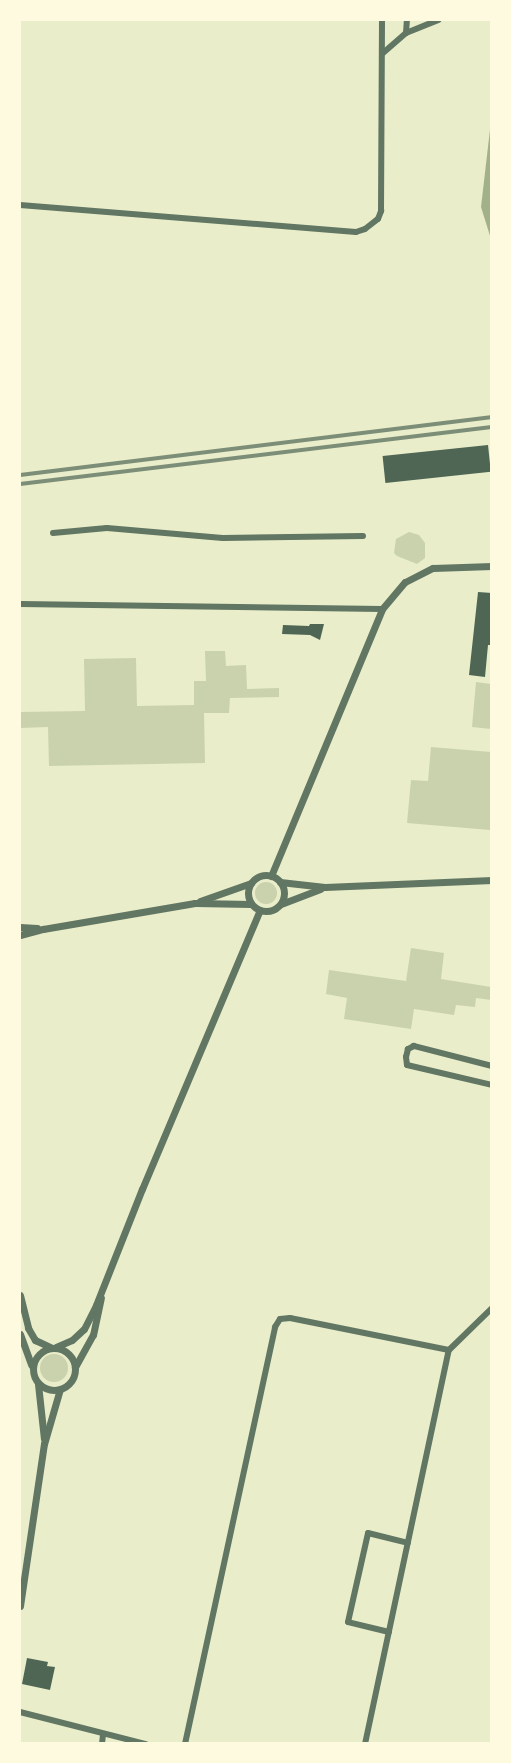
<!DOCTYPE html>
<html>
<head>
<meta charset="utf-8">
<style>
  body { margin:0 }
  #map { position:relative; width:511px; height:1763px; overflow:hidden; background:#e9edc9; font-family:"Open Sans",sans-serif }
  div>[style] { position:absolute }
  .green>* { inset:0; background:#cad2ad }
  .round { border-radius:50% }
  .water>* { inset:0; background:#a3b18a }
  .building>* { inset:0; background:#4f6655; transform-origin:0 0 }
  .minor>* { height:6px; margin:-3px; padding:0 3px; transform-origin:3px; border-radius:3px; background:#617663 }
  .tertiary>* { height:7px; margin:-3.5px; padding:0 3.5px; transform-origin:3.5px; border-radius:3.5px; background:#617663 }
  .tertiary>.ring { margin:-3.5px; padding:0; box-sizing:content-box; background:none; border:7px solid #617663; border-radius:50% }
  .rail>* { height:4px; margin:-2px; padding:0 2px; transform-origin:2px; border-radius:2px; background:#7c8e77 }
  span { translate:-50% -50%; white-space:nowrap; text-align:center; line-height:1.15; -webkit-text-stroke:4.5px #fefae0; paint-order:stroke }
  .frame { position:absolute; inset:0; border:21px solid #fefae0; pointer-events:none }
</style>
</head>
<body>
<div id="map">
  <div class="green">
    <i style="clip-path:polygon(409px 532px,419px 535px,425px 543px,425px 558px,417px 564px,397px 556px,394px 553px,396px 539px)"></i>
    <i style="clip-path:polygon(205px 651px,225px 651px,226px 666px,246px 665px,247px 689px,279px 688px,279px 697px,230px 698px,229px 713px,204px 713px,205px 763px,49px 766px,48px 727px,20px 728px,20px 712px,85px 711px,84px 659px,136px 658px,137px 706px,194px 705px,194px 681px,206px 681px)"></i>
    <i style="clip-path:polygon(476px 682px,491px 684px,491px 729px,472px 727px)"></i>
    <i style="clip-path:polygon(431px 747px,491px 752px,490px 830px,407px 823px,411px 780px,428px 781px)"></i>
    <i class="round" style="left:255px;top:882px;width:22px;height:22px"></i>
    <i style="clip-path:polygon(411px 948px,444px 953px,441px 979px,491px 987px,491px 1000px,476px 998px,475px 1007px,456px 1005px,454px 1015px,414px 1009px,411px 1029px,344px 1019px,347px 998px,326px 994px,329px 970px,406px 981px)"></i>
    <i class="round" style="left:40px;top:1354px;width:28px;height:28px"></i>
  </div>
  <div class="water">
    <i style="clip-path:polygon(491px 121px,491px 239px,481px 207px)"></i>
  </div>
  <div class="building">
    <i style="left:488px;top:445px;width:27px;height:106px;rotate:84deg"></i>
    <i style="clip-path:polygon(478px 592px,492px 593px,492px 645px,488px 645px,485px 677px,469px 675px)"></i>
    <i style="clip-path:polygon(310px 624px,324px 624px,320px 640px,310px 635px,282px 634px,283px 625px,309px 626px)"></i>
    <i style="clip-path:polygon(27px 1658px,48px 1662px,47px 1666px,55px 1667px,50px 1690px,22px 1684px)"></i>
  </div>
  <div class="minor">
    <i style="left:406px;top:33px;width:13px;rotate:-86deg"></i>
    <i style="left:383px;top:53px;width:30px;rotate:-41deg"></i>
    <i style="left:406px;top:33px;width:35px;rotate:-22deg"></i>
    <i style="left:20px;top:205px;width:337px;rotate:4.6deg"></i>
    <i style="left:356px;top:232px;width:9px;rotate:-18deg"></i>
    <i style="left:365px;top:229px;width:16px;rotate:-38deg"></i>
    <i style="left:378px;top:219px;width:9px;rotate:-69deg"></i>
    <i style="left:381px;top:211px;width:191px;rotate:-89.7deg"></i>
    <i style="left:53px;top:533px;width:54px;rotate:-5.3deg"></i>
    <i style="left:107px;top:528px;width:116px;rotate:4.9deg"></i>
    <i style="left:223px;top:538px;width:140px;rotate:-0.8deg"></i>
    <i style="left:20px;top:604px;width:362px;rotate:0.8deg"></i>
    <i style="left:492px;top:1066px;width:81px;rotate:-165.6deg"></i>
    <i style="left:414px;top:1046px;width:7px;rotate:153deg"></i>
    <i style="left:408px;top:1049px;width:8px;rotate:104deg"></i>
    <i style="left:406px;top:1057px;width:8px;rotate:83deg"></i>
    <i style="left:407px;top:1065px;width:87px;rotate:13.2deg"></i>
    <i style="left:389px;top:1632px;width:42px;rotate:-166.3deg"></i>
    <i style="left:348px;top:1622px;width:91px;rotate:-77.3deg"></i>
    <i style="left:368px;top:1533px;width:41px;rotate:14deg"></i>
    <i style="left:20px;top:1712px;width:130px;rotate:14.3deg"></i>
    <i style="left:102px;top:1744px;width:10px;rotate:-84deg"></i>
    <i style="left:185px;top:1744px;width:427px;rotate:-77.8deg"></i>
    <i style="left:275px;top:1327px;width:9px;rotate:-58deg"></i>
    <i style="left:280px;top:1319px;width:10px;rotate:-6deg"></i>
    <i style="left:290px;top:1318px;width:162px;rotate:11.4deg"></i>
    <i style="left:449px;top:1350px;width:60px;rotate:-44.3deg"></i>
    <i style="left:365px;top:1744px;width:403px;rotate:-78deg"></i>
  </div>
  <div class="tertiary">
    <i class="ring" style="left:248px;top:875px;width:29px;height:29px"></i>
    <i style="left:271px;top:876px;width:289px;rotate:-67.4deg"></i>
    <i style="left:382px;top:609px;width:35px;rotate:-50deg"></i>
    <i style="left:405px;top:582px;width:31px;rotate:-27deg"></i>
    <i style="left:433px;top:568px;width:59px;rotate:-1.9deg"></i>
    <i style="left:280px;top:882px;width:45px;rotate:6.3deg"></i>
    <i style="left:325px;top:887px;width:167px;rotate:-2.4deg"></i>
    <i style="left:200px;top:901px;width:54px;rotate:-19.4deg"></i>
    <i style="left:281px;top:904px;width:42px;rotate:-21deg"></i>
    <i style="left:20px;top:927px;width:17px;rotate:3deg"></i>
    <i style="left:20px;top:935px;width:24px;rotate:-15deg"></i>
    <i style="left:43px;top:929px;width:154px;rotate:-9.7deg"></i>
    <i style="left:195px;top:903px;width:56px;rotate:1deg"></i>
    <i style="left:20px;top:1295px;width:34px;rotate:76deg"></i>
    <i style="left:28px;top:1328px;width:14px;rotate:60deg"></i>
    <i style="left:35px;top:1340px;width:17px;rotate:25deg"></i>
    <i style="left:20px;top:1334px;width:33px;rotate:70deg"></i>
    <i style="left:56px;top:1347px;width:17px;rotate:-24deg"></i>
    <i style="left:72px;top:1340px;width:16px;rotate:-43deg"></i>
    <i style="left:84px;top:1329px;width:27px;rotate:-63deg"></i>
    <i style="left:96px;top:1305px;width:125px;rotate:-68.4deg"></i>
    <i style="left:142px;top:1189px;width:303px;rotate:-67.1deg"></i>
    <i class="ring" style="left:33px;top:1348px;width:35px;height:35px"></i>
    <i style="left:75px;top:1367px;width:37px;rotate:-61deg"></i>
    <i style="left:93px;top:1335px;width:38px;rotate:-78deg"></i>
    <i style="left:38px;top:1384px;width:55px;rotate:83.8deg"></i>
    <i style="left:20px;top:1606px;width:164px;rotate:-81.6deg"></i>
    <i style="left:44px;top:1444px;width:57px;rotate:-73.8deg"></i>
  </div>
  <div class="rail">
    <i style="left:20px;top:475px;width:476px;rotate:-7deg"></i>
    <i style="left:20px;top:484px;width:475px;rotate:-6.9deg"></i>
  </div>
  <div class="frame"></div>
</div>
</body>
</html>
